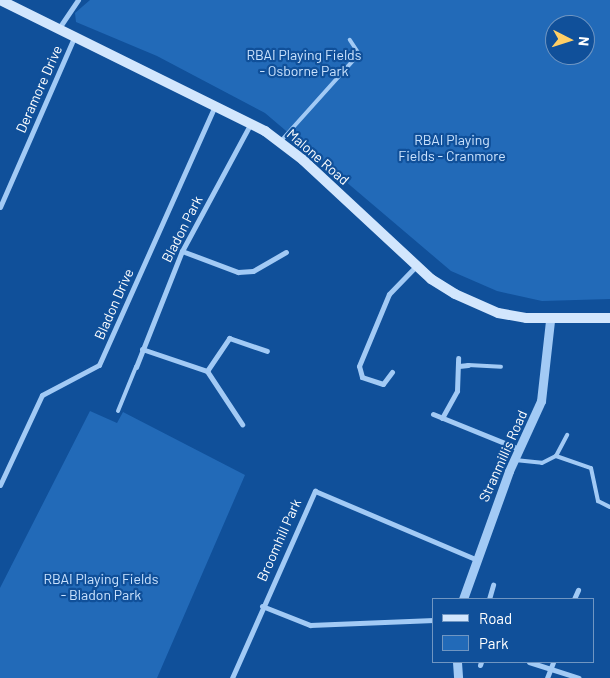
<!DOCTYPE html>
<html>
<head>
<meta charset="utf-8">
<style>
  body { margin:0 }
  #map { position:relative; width:610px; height:678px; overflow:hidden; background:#10509a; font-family:Barlow,sans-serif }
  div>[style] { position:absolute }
  .green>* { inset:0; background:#226ab8 }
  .service>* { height:4px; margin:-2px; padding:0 2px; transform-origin:2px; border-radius:2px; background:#a2caf5 }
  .minor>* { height:5px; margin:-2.5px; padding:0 2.5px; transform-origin:2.5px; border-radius:2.5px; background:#a2caf5 }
  .tertiary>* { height:9px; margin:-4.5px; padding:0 4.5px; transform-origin:4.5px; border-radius:4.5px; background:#a2caf5 }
  .secondary>* { height:10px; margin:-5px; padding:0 5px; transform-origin:5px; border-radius:5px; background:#d2e6fd }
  span { translate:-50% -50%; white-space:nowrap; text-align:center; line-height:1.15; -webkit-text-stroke:4.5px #10509a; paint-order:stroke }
  .park-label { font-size:14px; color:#cbe3fe }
  .street-label { font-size:14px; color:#fff }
  .legend { position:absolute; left:432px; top:598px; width:162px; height:65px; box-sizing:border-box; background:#10509a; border:1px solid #7096c2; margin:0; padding:6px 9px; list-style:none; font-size:15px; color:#fff }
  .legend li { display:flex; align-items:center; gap:10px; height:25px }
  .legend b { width:25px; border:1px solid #7096c2 }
  .north { position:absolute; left:545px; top:15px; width:50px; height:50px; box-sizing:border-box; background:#10509a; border:1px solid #7096c2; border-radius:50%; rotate:95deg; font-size:14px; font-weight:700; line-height:20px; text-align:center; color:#fff }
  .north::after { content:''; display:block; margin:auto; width:18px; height:22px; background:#ffcf66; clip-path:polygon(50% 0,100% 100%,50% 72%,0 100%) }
</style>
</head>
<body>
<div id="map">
  <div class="green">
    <i style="clip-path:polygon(evenodd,90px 0,610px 0,610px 299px,542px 301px,497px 291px,451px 271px,265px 113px,157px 56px,76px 22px,75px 13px,90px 0,555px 25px,585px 25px,585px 55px,555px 55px,555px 25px)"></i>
    <i style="clip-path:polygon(90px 411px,117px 423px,123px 412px,245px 475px,157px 678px,0 678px,0 588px)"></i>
  </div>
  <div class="service">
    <i style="left:280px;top:142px;width:118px;rotate:-48.1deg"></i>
    <i style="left:359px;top:54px;width:17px;rotate:-123deg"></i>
    <i style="left:468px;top:365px;width:33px;rotate:3deg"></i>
    <i style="left:118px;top:411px;width:48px;rotate:-67.8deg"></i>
    <i style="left:556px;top:456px;width:37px;rotate:19deg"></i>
    <i style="left:591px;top:468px;width:34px;rotate:78deg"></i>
    <i style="left:598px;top:501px;width:13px;rotate:27deg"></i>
    <i style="left:515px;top:460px;width:27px;rotate:6deg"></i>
    <i style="left:542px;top:463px;width:16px;rotate:-27deg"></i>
    <i style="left:556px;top:456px;width:24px;rotate:-62deg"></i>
  </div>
  <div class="minor">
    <i style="left:59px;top:28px;width:34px;rotate:-56deg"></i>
    <i style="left:0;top:207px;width:188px;rotate:-66.4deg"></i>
    <i style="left:182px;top:251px;width:60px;rotate:20.6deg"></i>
    <i style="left:238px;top:272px;width:15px;rotate:-4deg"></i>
    <i style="left:253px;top:271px;width:38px;rotate:-30deg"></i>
    <i style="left:142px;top:349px;width:69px;rotate:18.7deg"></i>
    <i style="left:459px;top:366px;width:9px;rotate:-6deg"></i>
    <i style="left:136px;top:367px;width:125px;rotate:-68.4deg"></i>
    <i style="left:182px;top:251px;width:145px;rotate:-61.7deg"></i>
    <i style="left:207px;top:371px;width:40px;rotate:-56deg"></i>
    <i style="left:229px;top:338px;width:40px;rotate:18.9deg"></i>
    <i style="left:207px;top:371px;width:64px;rotate:56.6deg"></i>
    <i style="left:392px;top:372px;width:15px;rotate:127deg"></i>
    <i style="left:383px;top:384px;width:22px;rotate:-162deg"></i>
    <i style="left:362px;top:377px;width:11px;rotate:-105deg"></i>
    <i style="left:359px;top:366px;width:78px;rotate:-67.4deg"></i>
    <i style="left:389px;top:294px;width:39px;rotate:-46deg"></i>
    <i style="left:433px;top:414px;width:93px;rotate:22.1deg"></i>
    <i style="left:442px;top:418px;width:31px;rotate:-61deg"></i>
    <i style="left:457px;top:391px;width:33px;rotate:-88deg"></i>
    <i style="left:0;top:485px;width:99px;rotate:-65deg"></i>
    <i style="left:42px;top:395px;width:64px;rotate:-27.8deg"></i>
    <i style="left:99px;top:365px;width:284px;rotate:-65.9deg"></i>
    <i style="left:489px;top:599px;width:15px;rotate:-74deg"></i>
    <i style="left:574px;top:599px;width:10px;rotate:-66deg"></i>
    <i style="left:262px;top:606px;width:52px;rotate:21.6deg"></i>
    <i style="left:310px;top:625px;width:124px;rotate:-2.3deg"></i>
    <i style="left:529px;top:662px;width:52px;rotate:17.7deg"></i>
    <i style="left:480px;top:665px;width:3px;rotate:-72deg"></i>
    <i style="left:232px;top:678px;width:205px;rotate:-66.1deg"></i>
    <i style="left:315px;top:491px;width:174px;rotate:23deg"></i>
    <i style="left:547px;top:678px;width:17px;rotate:-69deg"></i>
  </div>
  <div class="tertiary">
    <i style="left:463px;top:599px;width:136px;rotate:-70.2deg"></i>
    <i style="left:509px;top:471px;width:77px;rotate:-65.4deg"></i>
    <i style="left:541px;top:401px;width:81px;rotate:-83.6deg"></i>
    <i style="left:457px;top:662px;width:16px;rotate:86deg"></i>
  </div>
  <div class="secondary">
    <i style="left:0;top:0;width:296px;rotate:26.3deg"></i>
    <i style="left:265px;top:131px;width:48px;rotate:37.3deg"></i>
    <i style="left:303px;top:160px;width:175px;rotate:42.9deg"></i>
    <i style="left:431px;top:279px;width:28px;rotate:32deg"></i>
    <i style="left:455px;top:294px;width:47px;rotate:23.8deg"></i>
    <i style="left:498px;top:313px;width:28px;rotate:10deg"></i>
    <i style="left:526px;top:318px;width:84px"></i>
  </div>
  <div class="park-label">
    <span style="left:304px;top:63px">RBAI Playing Fields<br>- Osborne Park</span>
    <span style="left:452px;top:148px">RBAI Playing<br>Fields - Cranmore</span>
    <span style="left:101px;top:587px">RBAI Playing Fields<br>- Bladon Park</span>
  </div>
  <div class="street-label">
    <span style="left:39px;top:89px;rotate:-66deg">Deramore Drive</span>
    <span style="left:318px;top:157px;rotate:41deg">Malone Road</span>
    <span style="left:182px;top:229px;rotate:-63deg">Bladon Park</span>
    <span style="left:114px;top:304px;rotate:-66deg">Bladon Drive</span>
    <span style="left:503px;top:456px;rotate:-66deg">Stranmillis Road</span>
    <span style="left:279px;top:540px;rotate:-66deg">Broomhill Park</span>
  </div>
  <ul class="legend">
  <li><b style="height:6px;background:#d2e6fd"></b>Road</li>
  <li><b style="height:14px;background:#226ab8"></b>Park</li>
  </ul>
  <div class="north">N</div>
</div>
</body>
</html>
